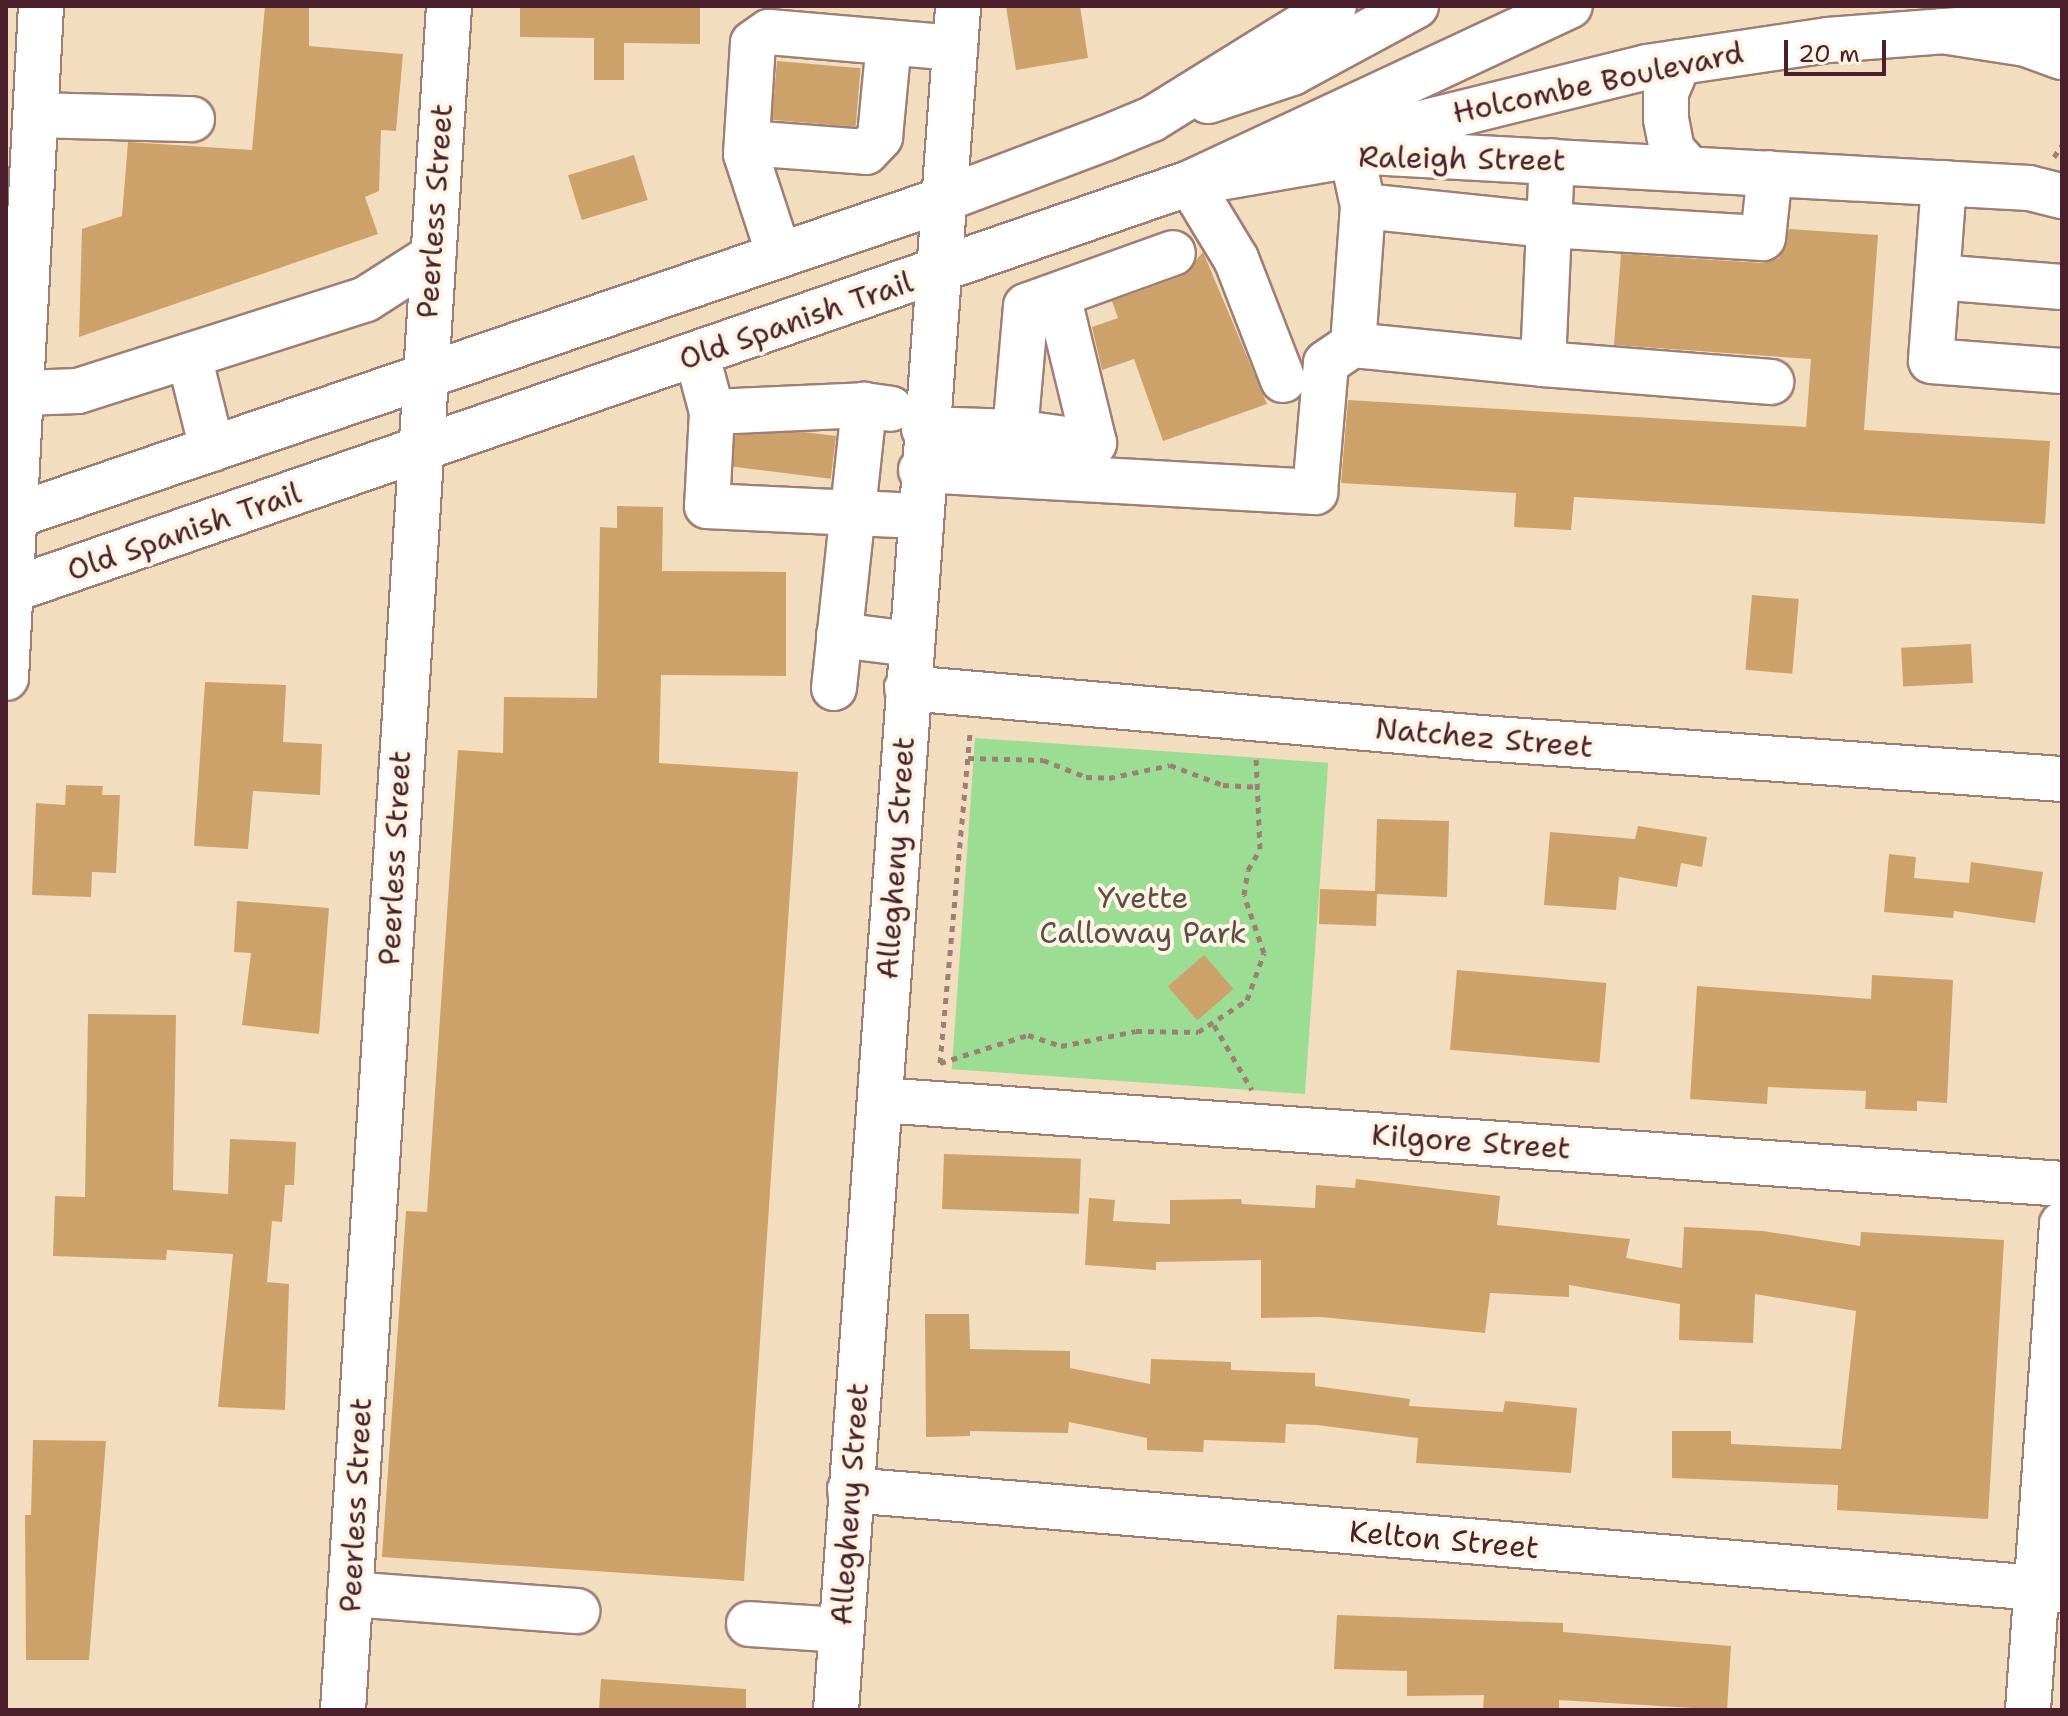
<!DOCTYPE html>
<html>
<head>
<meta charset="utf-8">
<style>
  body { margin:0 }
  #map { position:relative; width:2068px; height:1716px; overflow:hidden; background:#f3ddbf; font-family:"Shantell Sans",sans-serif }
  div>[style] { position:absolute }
  .green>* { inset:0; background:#9cdd94; transform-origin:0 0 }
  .building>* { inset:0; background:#cda26a; transform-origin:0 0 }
  .path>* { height:5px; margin-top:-2.5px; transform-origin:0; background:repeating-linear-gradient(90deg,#9e7e75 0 6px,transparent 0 12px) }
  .roads { filter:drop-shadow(2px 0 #9e7e75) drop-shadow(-2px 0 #9e7e75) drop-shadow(0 2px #9e7e75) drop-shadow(0 -2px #9e7e75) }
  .minor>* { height:44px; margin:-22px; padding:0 22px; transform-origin:22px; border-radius:22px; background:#fff }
  .major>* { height:44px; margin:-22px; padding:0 22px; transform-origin:22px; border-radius:22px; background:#fff }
  .highway>* { height:44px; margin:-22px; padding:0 22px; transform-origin:22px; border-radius:22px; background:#fff }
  span { translate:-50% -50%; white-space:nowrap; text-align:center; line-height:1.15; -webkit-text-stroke:8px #fcf5e5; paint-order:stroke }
  .street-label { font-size:30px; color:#4a1f2b }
  .park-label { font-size:30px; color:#5e4e45 }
  .frame { position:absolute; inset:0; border:8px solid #4a1f2b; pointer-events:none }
  .scale { position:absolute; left:1784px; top:40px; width:102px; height:36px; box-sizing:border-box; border:4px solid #4a1f2b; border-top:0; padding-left:10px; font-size:24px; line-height:28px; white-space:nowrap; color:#4a1f2b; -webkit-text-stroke:6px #fcf5e5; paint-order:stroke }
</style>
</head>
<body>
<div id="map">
  <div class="green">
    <i style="left:975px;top:738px;width:354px;height:332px;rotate:4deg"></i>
  </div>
  <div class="building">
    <i style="clip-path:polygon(265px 6px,309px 6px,309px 46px,403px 54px,396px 131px,381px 130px,379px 191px,365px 197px,378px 234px,79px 337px,82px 229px,122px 216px,128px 142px,252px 150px)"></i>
    <i style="clip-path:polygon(520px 6px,700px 6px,700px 44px,624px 43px,624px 80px,594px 80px,594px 38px,520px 37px)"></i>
    <i style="clip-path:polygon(1006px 6px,1080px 6px,1088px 58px,1016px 70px)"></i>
    <i style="left:777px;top:61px;width:84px;height:59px;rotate:5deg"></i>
    <i style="left:634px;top:155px;width:47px;height:69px;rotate:73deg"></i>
    <i style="clip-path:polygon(1789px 229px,1878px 235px,1864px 430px,2050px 441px,2045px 524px,1574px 497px,1571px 530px,1514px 527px,1516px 493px,1341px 483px,1348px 400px,1806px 427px,1811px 359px,1614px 345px,1621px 254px,1762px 263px,1779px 258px)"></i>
    <i style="clip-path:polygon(1203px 252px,1267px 404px,1163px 441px,1134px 359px,1102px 370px,1092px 327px,1118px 318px,1112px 301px,1182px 276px)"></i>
    <i style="left:836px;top:436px;width:43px;height:100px;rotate:97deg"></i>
    <i style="clip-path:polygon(617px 506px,663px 507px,662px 571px,786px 572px,786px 676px,661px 675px,659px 763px,798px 772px,744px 1581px,382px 1557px,406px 1211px,427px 1212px,458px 750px,503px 753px,504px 697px,597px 698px,600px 527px,617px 528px)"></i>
    <i style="left:1752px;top:595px;width:47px;height:75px;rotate:5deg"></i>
    <i style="left:1971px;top:644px;width:39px;height:70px;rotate:87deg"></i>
    <i style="clip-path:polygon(205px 682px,286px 685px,283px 742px,322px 744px,320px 795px,253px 791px,248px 849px,194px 846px)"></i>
    <i style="clip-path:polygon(66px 785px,103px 786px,102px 795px,120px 795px,116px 873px,92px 872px,91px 897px,32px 895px,36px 803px,65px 805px)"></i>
    <i style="clip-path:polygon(1377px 819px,1449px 821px,1447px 897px,1377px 894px,1376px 926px,1319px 924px,1320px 889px,1375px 891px)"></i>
    <i style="clip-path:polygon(1638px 826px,1707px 837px,1702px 867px,1681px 863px,1677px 887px,1619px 877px,1616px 910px,1544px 905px,1550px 832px,1635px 839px)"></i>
    <i style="clip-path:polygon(1889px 854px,1916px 857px,1914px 878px,1969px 883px,1971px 862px,2043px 872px,2035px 923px,1954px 911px,1953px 918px,1884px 912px)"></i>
    <i style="clip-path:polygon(237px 901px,329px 908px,319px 1034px,242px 1025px,251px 953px,234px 952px)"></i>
    <i style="left:1204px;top:955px;width:45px;height:48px;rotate:49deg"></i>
    <i style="left:1457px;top:970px;width:150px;height:80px;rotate:5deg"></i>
    <i style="clip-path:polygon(1872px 975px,1953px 980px,1947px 1103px,1917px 1101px,1917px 1111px,1865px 1109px,1866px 1091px,1768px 1087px,1767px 1104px,1690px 1099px,1697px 986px,1871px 999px)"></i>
    <i style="clip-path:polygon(88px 1014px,176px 1015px,173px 1190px,228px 1194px,230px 1139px,296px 1142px,294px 1185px,285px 1185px,282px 1222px,272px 1221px,267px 1282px,289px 1284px,285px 1410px,218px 1407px,233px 1254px,167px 1250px,166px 1260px,53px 1256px,55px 1196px,85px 1197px)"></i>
    <i style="left:944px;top:1154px;width:137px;height:55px;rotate:2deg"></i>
    <i style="clip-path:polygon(1356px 1179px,1500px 1196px,1497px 1225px,1630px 1239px,1626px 1258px,1682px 1268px,1684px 1227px,1763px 1231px,1860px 1246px,1861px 1232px,2004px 1240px,1988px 1519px,1837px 1510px,1838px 1485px,1672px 1478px,1672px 1431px,1731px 1431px,1731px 1444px,1841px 1449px,1856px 1311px,1755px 1294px,1753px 1343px,1679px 1340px,1680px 1304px,1569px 1285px,1569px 1297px,1490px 1293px,1485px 1333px,1321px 1317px,1261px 1318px,1261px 1260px,1156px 1262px,1156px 1270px,1085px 1265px,1089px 1198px,1115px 1200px,1113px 1221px,1170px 1224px,1170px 1200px,1241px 1199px,1242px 1204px,1315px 1208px,1316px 1185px,1355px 1188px)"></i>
    <i style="clip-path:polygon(925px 1314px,969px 1314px,970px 1349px,1070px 1351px,1070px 1368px,1150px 1384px,1151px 1359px,1231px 1362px,1231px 1370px,1315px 1373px,1315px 1386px,1410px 1399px,1409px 1406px,1503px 1412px,1505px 1401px,1577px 1408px,1571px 1473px,1416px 1463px,1418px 1438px,1317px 1425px,1286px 1424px,1285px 1443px,1204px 1440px,1203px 1452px,1147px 1450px,1147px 1438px,1069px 1422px,1068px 1433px,970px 1431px,970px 1436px,926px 1437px)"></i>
    <i style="clip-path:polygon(33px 1440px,106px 1441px,89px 1660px,26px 1660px,25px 1515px,31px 1515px)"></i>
    <i style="clip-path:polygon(1337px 1615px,1563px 1623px,1563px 1632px,1731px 1646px,1727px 1710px,1559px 1700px,1559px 1710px,1483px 1710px,1484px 1695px,1407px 1696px,1407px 1671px,1334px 1669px)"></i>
    <i style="clip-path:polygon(601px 1679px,746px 1689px,746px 1710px,599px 1710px)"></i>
  </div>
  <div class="path">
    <i style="left:2054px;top:157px;width:14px;rotate:-56deg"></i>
    <i style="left:968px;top:758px;width:75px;rotate:1.5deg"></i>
    <i style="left:1043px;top:760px;width:46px;rotate:21.6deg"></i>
    <i style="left:1086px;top:777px;width:23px;rotate:2deg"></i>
    <i style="left:1109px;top:778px;width:62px;rotate:-12deg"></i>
    <i style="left:1170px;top:765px;width:57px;rotate:20.7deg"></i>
    <i style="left:1223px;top:785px;width:34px;rotate:3deg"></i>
    <i style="left:1214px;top:1025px;width:75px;rotate:59.7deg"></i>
    <i style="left:940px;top:1063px;width:92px;rotate:-17.7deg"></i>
    <i style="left:1028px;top:1035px;width:35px;rotate:18deg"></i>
    <i style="left:1061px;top:1046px;width:76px;rotate:-11.3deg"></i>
    <i style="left:1136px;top:1031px;width:62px;rotate:0.9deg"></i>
    <i style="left:1198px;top:1032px;width:59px;rotate:-33.1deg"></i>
    <i style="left:1247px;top:1000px;width:50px;rotate:-70.1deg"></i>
    <i style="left:1264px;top:953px;width:61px;rotate:-109deg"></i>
    <i style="left:1244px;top:895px;width:25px;rotate:-81deg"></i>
    <i style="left:1248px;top:870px;width:24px;rotate:-60deg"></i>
    <i style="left:1260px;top:849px;width:93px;rotate:-92.5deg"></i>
    <i style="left:940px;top:1063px;width:333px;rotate:-84.8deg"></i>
  </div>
  <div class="roads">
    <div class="minor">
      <i style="left:1679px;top:62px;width:33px;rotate:113deg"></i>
      <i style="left:1666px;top:92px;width:27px;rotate:90deg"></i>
      <i style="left:1666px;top:119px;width:32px;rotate:79deg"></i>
      <i style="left:1672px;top:150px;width:24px;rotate:48deg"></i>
      <i style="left:36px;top:115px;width:156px;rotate:1.5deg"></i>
      <i style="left:747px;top:143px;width:119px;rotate:4.3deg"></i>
      <i style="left:866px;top:152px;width:21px;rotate:-47deg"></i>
      <i style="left:880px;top:137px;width:95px;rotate:-84.6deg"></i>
      <i style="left:1352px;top:155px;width:52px;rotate:77.8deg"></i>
      <i style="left:1363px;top:206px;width:139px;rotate:94.1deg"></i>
      <i style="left:1353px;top:345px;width:191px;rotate:5.7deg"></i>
      <i style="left:1543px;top:364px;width:203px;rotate:-87.5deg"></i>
      <i style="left:1944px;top:183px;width:178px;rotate:94.2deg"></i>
      <i style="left:1931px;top:361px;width:131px;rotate:4.4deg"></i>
      <i style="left:1363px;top:206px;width:186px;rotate:5.9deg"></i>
      <i style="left:1548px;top:225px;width:215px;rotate:3.5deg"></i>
      <i style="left:1763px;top:238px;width:65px;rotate:-83.9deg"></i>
      <i style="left:779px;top:255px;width:106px;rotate:-108.1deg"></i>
      <i style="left:746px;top:154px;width:111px;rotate:-86.4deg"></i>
      <i style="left:753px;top:43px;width:19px;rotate:-35deg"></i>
      <i style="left:769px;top:32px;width:187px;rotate:4.9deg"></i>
      <i style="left:1937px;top:277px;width:125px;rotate:4.6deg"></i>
      <i style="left:189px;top:356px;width:96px;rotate:76.1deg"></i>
      <i style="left:697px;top:356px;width:58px;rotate:75deg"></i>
      <i style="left:712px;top:412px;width:94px;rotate:93deg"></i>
      <i style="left:707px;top:506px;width:211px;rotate:2.7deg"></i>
      <i style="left:1543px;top:364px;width:229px;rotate:4.5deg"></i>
      <i style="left:1283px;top:380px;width:130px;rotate:-111.2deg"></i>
      <i style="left:1236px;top:259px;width:89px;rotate:-121.2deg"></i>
      <i style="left:1190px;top:183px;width:182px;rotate:-9.8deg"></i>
      <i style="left:1369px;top:152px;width:661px;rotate:3.12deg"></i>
      <i style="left:2029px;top:188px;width:34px;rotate:14deg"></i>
      <i style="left:23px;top:393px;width:55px;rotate:-2.1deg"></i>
      <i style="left:78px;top:391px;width:302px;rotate:-17.7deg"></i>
      <i style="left:366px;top:299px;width:80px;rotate:-32.7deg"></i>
      <i style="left:712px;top:412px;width:152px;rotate:-2.6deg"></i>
      <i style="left:864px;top:405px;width:27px;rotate:8deg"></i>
      <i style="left:924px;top:429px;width:91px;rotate:1.9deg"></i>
      <i style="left:1015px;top:432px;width:126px;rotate:-85deg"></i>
      <i style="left:1026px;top:306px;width:156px;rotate:-19.8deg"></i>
      <i style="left:1015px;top:432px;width:80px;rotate:7.9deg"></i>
      <i style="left:1094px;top:443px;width:152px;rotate:-103.7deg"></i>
      <i style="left:921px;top:470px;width:395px;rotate:3.2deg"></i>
      <i style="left:1315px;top:492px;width:129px;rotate:-85.1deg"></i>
      <i style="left:1326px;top:363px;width:32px;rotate:-34deg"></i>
      <i style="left:839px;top:635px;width:72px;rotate:7.2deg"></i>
      <i style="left:6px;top:678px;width:673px;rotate:-87.02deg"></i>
      <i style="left:834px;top:688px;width:285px;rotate:-83.9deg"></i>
      <i style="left:907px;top:688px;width:576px;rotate:4.98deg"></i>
      <i style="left:1481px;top:738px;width:582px;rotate:4.04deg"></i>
      <i style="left:880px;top:1100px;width:1185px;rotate:4.06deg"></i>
      <i style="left:850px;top:1490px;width:1216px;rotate:4.72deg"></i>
      <i style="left:350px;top:1594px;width:228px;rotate:4.3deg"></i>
      <i style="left:749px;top:1624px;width:92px;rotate:3.7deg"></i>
      <i style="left:343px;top:1710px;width:1707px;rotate:-86.44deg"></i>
      <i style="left:836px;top:1710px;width:1708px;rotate:-85.9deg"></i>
      <i style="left:2028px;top:1710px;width:487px;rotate:-86deg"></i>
    </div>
    <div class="major">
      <i style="left:1208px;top:101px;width:89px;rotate:-18.4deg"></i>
      <i style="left:1292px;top:73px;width:141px;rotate:-28.4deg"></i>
      <i style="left:1304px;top:152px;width:353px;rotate:-13.9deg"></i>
      <i style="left:1647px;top:67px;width:183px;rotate:-8.5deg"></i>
      <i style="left:1828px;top:40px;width:235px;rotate:-4.4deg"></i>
      <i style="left:6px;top:519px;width:989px;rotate:-18.82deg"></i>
      <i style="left:942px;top:200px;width:175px;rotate:-20.7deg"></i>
      <i style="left:1106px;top:138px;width:50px;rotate:-22.4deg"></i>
      <i style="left:1152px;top:119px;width:214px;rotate:-31.8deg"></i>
      <i style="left:6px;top:592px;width:1253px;rotate:-19.06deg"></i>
      <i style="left:1190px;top:183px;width:419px;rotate:-25deg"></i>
    </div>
    <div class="highway">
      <i style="left:1942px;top:31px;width:85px;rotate:8.8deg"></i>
      <i style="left:2026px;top:44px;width:38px;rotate:20deg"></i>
    </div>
  </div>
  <div class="street-label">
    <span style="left:1598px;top:83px;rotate:-12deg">Holcombe Boulevard</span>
    <span style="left:1462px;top:159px;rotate:1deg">Raleigh Street</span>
    <span style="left:435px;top:211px;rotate:-86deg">Peerless Street</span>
    <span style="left:796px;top:321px;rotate:-19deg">Old Spanish Trail</span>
    <span style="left:184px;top:532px;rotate:-19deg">Old Spanish Trail</span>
    <span style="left:1484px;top:738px;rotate:5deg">Natchez Street</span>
    <span style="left:395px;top:858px;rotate:-87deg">Peerless Street</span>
    <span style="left:896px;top:858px;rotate:-86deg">Allegheny Street</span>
    <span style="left:1471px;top:1142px;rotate:4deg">Kilgore Street</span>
    <span style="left:850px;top:1504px;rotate:-86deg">Allegheny Street</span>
    <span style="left:356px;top:1505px;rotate:-87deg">Peerless Street</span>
    <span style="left:1444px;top:1540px;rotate:5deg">Kelton Street</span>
  </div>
  <div class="park-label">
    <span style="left:1143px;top:915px">Yvette<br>Calloway Park</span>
  </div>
  <div class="frame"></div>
  <div class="scale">20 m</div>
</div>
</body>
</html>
